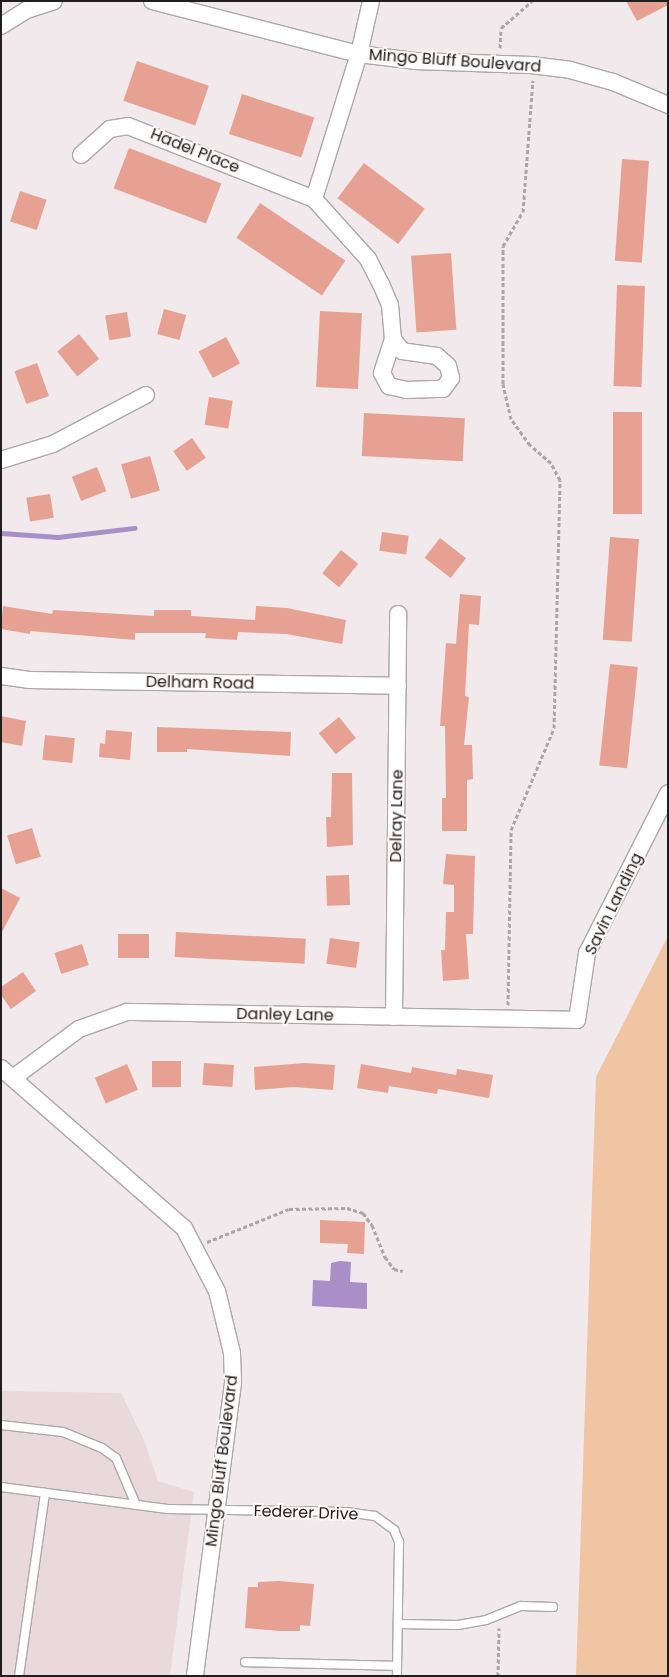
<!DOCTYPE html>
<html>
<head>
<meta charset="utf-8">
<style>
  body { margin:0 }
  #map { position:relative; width:669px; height:1677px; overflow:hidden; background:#f1e9eb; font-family:Poppins,sans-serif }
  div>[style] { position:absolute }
  .built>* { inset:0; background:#e9d9dc }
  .green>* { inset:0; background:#efc5a3 }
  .water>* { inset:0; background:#a98ec7 }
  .stream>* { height:5px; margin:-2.5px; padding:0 2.5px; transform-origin:2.5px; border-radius:2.5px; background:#a98ec7 }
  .building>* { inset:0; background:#e7a193; transform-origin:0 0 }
  .path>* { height:3px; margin-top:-1.5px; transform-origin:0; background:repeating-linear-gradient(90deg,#aba5a7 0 4px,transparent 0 6.5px) }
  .roads { filter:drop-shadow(1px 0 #aea7a9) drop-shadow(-1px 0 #aea7a9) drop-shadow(0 1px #aea7a9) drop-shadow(0 -1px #aea7a9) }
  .service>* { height:8px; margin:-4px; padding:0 4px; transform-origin:4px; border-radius:4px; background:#fff }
  .minor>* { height:16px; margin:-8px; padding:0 8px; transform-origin:8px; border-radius:8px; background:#fff }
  span { translate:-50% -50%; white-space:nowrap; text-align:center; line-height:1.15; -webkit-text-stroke:4px #fef7f8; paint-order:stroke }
  .street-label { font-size:16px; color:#201e1e }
  .frame { position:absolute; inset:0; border:2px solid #201e1e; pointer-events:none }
</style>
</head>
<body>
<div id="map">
  <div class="built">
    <i style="clip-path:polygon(1px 1391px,121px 1393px,144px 1440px,158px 1481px,194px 1492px,170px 1676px,1px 1676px)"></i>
  </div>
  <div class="green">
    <i style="clip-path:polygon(668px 936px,668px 1676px,576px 1676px,596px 1077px)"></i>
  </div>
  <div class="water">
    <i style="clip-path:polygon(340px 1261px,351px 1262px,350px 1282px,367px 1283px,367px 1309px,312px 1306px,313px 1280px,330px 1281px,331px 1263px)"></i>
  </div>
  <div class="stream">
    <i style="left:1px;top:533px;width:57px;rotate:4deg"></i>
    <i style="left:58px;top:537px;width:77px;rotate:-6.8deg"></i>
  </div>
  <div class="building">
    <i style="clip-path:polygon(626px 1px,668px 1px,668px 5px,637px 21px)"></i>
    <i style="left:137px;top:61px;width:76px;height:42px;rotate:19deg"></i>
    <i style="left:242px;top:94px;width:76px;height:42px;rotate:18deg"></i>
    <i style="left:129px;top:148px;width:99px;height:43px;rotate:21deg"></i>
    <i style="left:622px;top:159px;width:27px;height:102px;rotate:4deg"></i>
    <i style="left:364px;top:163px;width:76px;height:44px;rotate:37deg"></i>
    <i style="left:20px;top:191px;width:28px;height:32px;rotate:18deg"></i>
    <i style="left:260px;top:203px;width:103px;height:42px;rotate:34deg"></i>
    <i style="left:451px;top:253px;width:77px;height:40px;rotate:86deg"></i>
    <i style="left:617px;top:285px;width:28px;height:101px;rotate:2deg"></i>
    <i style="left:164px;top:309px;width:23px;height:26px;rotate:15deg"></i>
    <i style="left:320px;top:311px;width:42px;height:76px;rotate:3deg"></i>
    <i style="left:127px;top:312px;width:25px;height:22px;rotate:81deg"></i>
    <i style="left:79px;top:334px;width:32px;height:28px;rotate:51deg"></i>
    <i style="left:226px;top:337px;width:30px;height:31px;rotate:62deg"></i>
    <i style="left:37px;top:363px;width:35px;height:24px;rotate:70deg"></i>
    <i style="left:209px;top:397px;width:24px;height:28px;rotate:9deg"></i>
    <i style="left:613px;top:412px;width:29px;height:102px"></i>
    <i style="left:364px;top:413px;width:101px;height:43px;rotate:3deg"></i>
    <i style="left:192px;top:438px;width:24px;height:23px;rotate:55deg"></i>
    <i style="left:150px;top:456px;width:36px;height:30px;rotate:74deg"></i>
    <i style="left:97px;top:467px;width:26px;height:27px;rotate:69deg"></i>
    <i style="left:50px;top:494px;width:24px;height:24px;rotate:81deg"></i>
    <i style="left:382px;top:532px;width:27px;height:19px;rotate:8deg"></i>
    <i style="left:610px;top:537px;width:29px;height:103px;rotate:4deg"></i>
    <i style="left:440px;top:538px;width:33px;height:25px;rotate:38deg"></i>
    <i style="left:341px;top:550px;width:22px;height:30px;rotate:39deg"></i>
    <i style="clip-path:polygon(460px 594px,481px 596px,479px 625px,469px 624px,465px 696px,469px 697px,464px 745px,472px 745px,473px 779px,467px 780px,467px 831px,442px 831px,442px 798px,446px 798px,445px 726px,440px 726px,446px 643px,456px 644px)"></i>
    <i style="clip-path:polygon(3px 606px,52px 614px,53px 610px,154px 616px,154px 610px,191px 610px,191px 616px,255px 620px,256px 606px,287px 608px,346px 620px,342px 644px,286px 634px,238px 632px,237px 640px,205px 638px,206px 633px,135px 633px,135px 640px,30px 631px,30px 634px,1px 629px)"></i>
    <i style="left:610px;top:664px;width:28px;height:102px;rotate:6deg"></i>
    <i style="clip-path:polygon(1px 716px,26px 721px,22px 746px,1px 742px)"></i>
    <i style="left:339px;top:717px;width:27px;height:26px;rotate:51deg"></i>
    <i style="clip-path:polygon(157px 727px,291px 732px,290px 756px,187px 749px,187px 752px,157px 752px)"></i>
    <i style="clip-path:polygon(106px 730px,132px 732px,130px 760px,99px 757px,100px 743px,105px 744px)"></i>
    <i style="left:45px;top:735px;width:30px;height:25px;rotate:6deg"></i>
    <i style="clip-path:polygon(332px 773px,352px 773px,353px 845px,327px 847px,326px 817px,331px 817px)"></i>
    <i style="left:32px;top:828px;width:30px;height:26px;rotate:73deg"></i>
    <i style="clip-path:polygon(446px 854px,475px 856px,473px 934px,466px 934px,469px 979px,443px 981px,441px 950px,445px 950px,446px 912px,454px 912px,454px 885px,443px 884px)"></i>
    <i style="left:349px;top:875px;width:30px;height:23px;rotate:88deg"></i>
    <i style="clip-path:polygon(1px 888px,20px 898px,1px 934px)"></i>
    <i style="left:176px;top:932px;width:130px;height:25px;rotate:3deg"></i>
    <i style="left:118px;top:934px;width:31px;height:24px"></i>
    <i style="left:330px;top:938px;width:30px;height:26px;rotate:8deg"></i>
    <i style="left:82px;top:944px;width:22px;height:29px;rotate:72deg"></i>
    <i style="clip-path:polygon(23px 972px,36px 991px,11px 1009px,1px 995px,1px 987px)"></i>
    <i style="left:152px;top:1061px;width:29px;height:26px"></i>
    <i style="left:204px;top:1063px;width:30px;height:22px;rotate:4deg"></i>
    <i style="clip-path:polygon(305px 1063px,335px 1065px,333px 1090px,294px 1087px,255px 1090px,254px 1067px)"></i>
    <i style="left:127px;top:1064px;width:28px;height:35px;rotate:67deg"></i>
    <i style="clip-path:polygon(361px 1064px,411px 1073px,412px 1067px,456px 1075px,457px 1069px,493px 1075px,489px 1098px,438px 1089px,437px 1094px,389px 1086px,388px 1093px,357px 1088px)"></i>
    <i style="clip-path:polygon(320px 1220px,365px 1222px,364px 1254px,347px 1253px,348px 1244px,320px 1243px)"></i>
    <i style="clip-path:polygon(279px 1581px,314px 1584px,310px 1626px,300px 1625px,300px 1631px,280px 1631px,245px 1628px,248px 1587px,258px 1587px,258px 1582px)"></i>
  </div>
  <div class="path">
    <i style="left:500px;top:48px;width:20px;rotate:-87deg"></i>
    <i style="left:501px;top:28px;width:41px;rotate:-41.1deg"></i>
    <i style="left:508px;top:1005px;width:175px;rotate:-89deg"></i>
    <i style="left:511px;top:830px;width:111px;rotate:-67.1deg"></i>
    <i style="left:554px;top:728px;width:248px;rotate:-88.6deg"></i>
    <i style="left:560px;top:480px;width:19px;rotate:-118deg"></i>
    <i style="left:551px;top:463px;width:28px;rotate:-139deg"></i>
    <i style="left:530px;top:445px;width:32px;rotate:-126deg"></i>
    <i style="left:511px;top:419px;width:36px;rotate:-103deg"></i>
    <i style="left:503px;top:384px;width:138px;rotate:-90deg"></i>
    <i style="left:503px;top:246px;width:39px;rotate:-60deg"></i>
    <i style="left:523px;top:212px;width:132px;rotate:-85.7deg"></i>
    <i style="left:207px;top:1242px;width:88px;rotate:-21.9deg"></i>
    <i style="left:289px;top:1209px;width:58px;rotate:-1deg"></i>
    <i style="left:347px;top:1208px;width:17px;rotate:17deg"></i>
    <i style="left:363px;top:1213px;width:15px;rotate:53deg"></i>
    <i style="left:372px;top:1225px;width:35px;rotate:68deg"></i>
    <i style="left:385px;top:1257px;width:15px;rotate:53deg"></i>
    <i style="left:394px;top:1269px;width:9px;rotate:13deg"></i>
    <i style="left:498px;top:1676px;width:48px;rotate:-88.8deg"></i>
  </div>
  <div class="roads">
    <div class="service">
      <i style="left:1px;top:1425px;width:62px;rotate:6.4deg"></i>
      <i style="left:63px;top:1432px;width:42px;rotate:22.3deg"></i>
      <i style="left:102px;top:1448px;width:17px;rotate:36deg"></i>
      <i style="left:116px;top:1458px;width:51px;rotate:66.9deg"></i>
      <i style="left:1px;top:1487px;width:168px;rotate:7.5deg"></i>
      <i style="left:168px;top:1509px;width:178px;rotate:1deg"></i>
      <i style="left:346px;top:1512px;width:29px;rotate:8deg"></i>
      <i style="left:375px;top:1516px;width:24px;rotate:36deg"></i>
      <i style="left:394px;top:1530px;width:13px;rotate:67deg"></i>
      <i style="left:399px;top:1542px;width:134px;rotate:90.9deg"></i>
      <i style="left:398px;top:1624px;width:60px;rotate:1deg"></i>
      <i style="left:458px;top:1625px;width:28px;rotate:-10deg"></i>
      <i style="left:486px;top:1620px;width:38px;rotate:-22deg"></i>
      <i style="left:521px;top:1606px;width:32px;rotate:2deg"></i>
      <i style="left:245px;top:1662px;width:152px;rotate:1.5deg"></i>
      <i style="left:19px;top:1676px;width:185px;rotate:-81.9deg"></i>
    </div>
    <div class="minor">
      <i style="left:152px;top:1px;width:214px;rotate:14.4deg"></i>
      <i style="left:359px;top:54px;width:56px;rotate:7.1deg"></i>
      <i style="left:415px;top:61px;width:116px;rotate:2deg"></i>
      <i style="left:531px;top:65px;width:39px;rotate:7deg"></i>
      <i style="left:570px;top:70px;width:45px;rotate:15.6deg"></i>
      <i style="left:613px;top:82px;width:60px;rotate:22.7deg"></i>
      <i style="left:1px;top:26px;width:31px;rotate:-32deg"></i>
      <i style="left:27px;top:10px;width:28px;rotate:-18deg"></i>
      <i style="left:81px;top:155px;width:39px;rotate:-42deg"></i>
      <i style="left:110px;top:129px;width:18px;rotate:-9deg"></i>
      <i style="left:128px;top:126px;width:200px;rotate:21.4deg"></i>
      <i style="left:314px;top:199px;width:152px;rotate:-72.8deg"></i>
      <i style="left:359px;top:54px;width:54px;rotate:-77.2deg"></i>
      <i style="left:314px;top:199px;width:81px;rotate:48deg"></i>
      <i style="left:368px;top:259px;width:28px;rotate:63deg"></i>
      <i style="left:381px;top:284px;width:23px;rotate:67deg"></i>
      <i style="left:390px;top:305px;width:34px;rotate:85deg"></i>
      <i style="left:393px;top:339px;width:36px;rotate:108deg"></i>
      <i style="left:382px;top:373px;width:15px;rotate:62deg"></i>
      <i style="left:389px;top:386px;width:17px;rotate:13deg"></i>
      <i style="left:406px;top:390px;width:37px;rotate:-2deg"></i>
      <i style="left:443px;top:389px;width:14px;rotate:-54deg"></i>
      <i style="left:451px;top:378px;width:12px;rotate:-104deg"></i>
      <i style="left:448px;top:366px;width:15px;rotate:-138deg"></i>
      <i style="left:437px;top:356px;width:35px;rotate:-172deg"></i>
      <i style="left:402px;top:351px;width:15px;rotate:-127deg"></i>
      <i style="left:1px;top:460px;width:54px;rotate:-17.1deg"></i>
      <i style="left:53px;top:444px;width:105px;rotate:-27.8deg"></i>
      <i style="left:1px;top:676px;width:28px;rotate:8deg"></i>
      <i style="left:29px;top:680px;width:369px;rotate:0.9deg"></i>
      <i style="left:394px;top:1017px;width:403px;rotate:-89.4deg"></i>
      <i style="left:1px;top:1068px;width:243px;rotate:41.2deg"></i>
      <i style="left:184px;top:1228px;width:71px;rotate:62.4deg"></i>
      <i style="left:217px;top:1291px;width:64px;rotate:76.4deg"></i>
      <i style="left:232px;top:1353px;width:30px;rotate:88deg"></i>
      <i style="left:233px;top:1383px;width:295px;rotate:97.4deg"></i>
      <i style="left:13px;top:1078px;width:82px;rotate:-36.6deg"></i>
      <i style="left:79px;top:1029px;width:51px;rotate:-19.5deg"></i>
      <i style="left:127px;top:1012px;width:450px;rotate:1deg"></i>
      <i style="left:577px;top:1020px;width:68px;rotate:-81.5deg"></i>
      <i style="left:587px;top:953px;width:179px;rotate:-63.1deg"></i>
    </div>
  </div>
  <div class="street-label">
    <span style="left:455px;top:61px;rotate:4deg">Mingo Bluff Boulevard</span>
    <span style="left:195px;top:151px;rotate:22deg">Hadel Place</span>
    <span style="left:200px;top:683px;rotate:1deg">Delham Road</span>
    <span style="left:397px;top:816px;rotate:-89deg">Delray Lane</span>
    <span style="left:614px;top:904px;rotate:-64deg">Savin Landing</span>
    <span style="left:285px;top:1015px;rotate:1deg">Danley Lane</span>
    <span style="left:222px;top:1461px;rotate:-83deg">Mingo Bluff Boulevard</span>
    <span style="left:306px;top:1513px;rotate:2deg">Federer Drive</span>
  </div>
  <div class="frame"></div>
</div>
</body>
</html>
